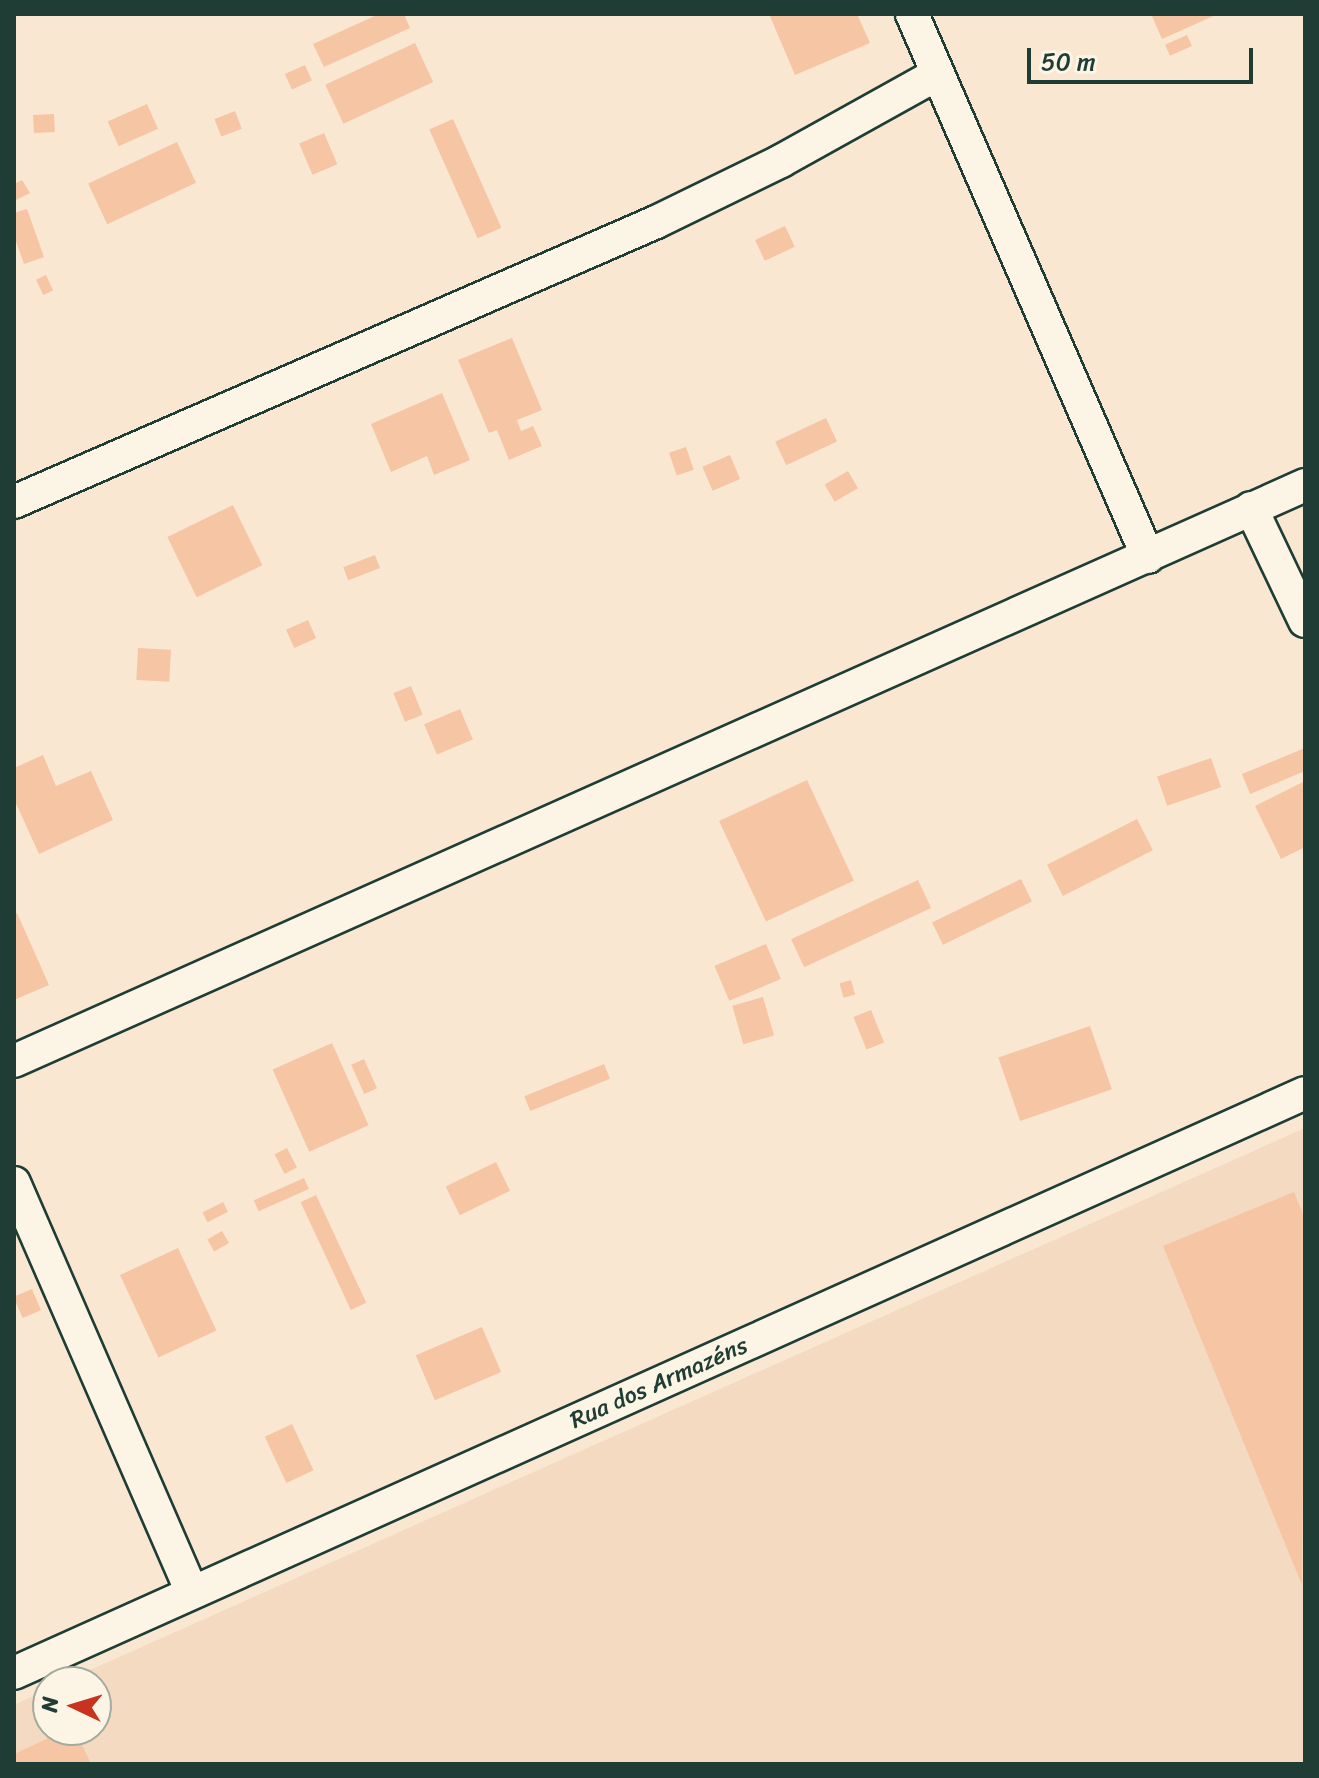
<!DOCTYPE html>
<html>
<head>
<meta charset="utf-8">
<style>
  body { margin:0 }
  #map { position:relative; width:1319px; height:1778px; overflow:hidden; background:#fae7d2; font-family:Sriracha,sans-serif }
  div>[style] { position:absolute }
  .built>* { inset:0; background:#f4dac1 }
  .building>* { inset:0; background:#f5c5a4; transform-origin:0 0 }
  .roads { filter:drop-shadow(2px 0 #1f3d34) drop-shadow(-2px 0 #1f3d34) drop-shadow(0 2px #1f3d34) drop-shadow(0 -2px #1f3d34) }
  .minor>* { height:32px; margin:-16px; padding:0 16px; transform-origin:16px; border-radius:16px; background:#fcf5e5 }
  span { translate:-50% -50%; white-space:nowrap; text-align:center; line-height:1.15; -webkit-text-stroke:6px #fcf5e5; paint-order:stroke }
  .street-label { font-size:24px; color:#1f3d34 }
  .frame { position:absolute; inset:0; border:16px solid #1f3d34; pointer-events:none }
  .north { position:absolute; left:32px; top:1666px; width:80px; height:80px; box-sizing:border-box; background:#fcf5e5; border:2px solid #a4ab9e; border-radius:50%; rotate:274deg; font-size:22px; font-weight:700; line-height:32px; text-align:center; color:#1f3d34 }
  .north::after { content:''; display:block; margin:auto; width:28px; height:36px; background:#c8321e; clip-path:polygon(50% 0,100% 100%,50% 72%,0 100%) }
  .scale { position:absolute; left:1027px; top:48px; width:226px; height:36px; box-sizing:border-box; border:4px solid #1f3d34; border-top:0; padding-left:10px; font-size:24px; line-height:28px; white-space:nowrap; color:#1f3d34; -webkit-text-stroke:6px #fcf5e5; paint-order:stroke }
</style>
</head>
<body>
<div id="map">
  <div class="built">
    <i style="clip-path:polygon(1305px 1128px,1305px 1764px,14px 1764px,14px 1705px,48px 1689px,48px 1730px,96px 1730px,96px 1682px,63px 1682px)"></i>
  </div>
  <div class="building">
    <i style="clip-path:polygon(379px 14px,404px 14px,410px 28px,324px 67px,313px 44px)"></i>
    <i style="clip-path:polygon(769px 14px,857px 14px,870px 43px,795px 75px)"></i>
    <i style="clip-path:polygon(1151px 14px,1218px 14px,1162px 39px)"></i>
    <i style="left:1187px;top:35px;width:12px;height:24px;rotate:66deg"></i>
    <i style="left:415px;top:43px;width:43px;height:99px;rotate:65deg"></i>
    <i style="left:305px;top:65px;width:17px;height:22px;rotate:66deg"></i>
    <i style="left:147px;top:104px;width:27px;height:43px;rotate:66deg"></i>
    <i style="left:235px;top:111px;width:19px;height:22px;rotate:69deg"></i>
    <i style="left:54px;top:114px;width:18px;height:21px;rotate:87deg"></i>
    <i style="left:453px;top:119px;width:119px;height:26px;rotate:66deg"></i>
    <i style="left:324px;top:133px;width:34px;height:27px;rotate:67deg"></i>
    <i style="left:177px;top:142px;width:45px;height:98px;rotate:65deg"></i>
    <i style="clip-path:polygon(22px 180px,30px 193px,16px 200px,14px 184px)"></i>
    <i style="clip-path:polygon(27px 209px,44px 257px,24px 264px,14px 236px,14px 213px)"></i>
    <i style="left:785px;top:226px;width:23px;height:33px;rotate:65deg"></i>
    <i style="left:46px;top:275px;width:17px;height:11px;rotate:65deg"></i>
    <i style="clip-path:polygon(512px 338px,542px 410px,517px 420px,521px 431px,533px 426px,542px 446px,509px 460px,497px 430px,489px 433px,458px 360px)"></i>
    <i style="clip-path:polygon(442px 393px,470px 460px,434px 475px,427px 456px,391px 472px,371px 424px)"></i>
    <i style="left:826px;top:418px;width:26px;height:56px;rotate:65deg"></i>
    <i style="left:686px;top:447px;width:24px;height:18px;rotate:71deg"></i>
    <i style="left:730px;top:455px;width:26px;height:30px;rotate:67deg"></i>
    <i style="left:848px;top:471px;width:20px;height:27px;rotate:60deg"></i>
    <i style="left:233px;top:505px;width:67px;height:73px;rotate:64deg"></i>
    <i style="left:375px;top:555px;width:14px;height:34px;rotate:69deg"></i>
    <i style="left:308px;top:620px;width:20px;height:24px;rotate:66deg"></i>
    <i style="left:138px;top:648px;width:33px;height:32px;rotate:3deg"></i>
    <i style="left:411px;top:686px;width:31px;height:19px;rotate:68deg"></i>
    <i style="left:460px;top:709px;width:33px;height:39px;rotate:67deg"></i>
    <i style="clip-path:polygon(1305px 748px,1305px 771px,1250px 794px,1242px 774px)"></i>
    <i style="clip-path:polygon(43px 755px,56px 786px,91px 771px,113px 820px,39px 854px,14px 799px,14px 768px)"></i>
    <i style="left:1211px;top:758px;width:31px;height:57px;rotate:71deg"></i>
    <i style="left:807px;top:780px;width:111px;height:97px;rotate:65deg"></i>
    <i style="clip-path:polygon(1305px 781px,1305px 847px,1281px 859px,1255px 806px)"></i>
    <i style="left:1137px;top:819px;width:35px;height:101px;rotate:63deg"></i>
    <i style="left:1021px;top:879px;width:25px;height:99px;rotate:64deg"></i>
    <i style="left:918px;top:880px;width:31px;height:140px;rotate:65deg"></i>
    <i style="clip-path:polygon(17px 913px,49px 985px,14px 1000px,14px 914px)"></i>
    <i style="left:766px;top:944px;width:38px;height:56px;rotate:67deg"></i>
    <i style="left:851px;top:980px;width:15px;height:12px;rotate:74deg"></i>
    <i style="left:763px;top:997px;width:40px;height:32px;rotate:74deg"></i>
    <i style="left:871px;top:1010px;width:35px;height:19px;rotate:68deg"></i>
    <i style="left:1090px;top:1026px;width:67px;height:97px;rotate:71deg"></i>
    <i style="left:332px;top:1043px;width:90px;height:65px;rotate:66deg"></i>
    <i style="left:364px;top:1059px;width:32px;height:14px;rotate:66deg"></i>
    <i style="left:604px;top:1064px;width:16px;height:86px;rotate:68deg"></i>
    <i style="left:287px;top:1148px;width:22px;height:14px;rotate:63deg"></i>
    <i style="left:496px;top:1162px;width:32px;height:56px;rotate:64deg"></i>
    <i style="left:304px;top:1178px;width:12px;height:55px;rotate:66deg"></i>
    <i style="clip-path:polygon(1294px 1192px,1305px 1219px,1302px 1585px,1163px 1246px)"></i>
    <i style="left:316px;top:1195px;width:119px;height:17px;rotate:65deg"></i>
    <i style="left:223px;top:1202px;width:11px;height:23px;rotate:63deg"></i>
    <i style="left:222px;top:1231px;width:14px;height:17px;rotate:60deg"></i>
    <i style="left:178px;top:1248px;width:91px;height:64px;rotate:65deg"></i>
    <i style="left:32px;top:1289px;width:23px;height:20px;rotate:67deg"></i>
    <i style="left:482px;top:1327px;width:49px;height:72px;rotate:67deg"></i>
    <i style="left:292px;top:1424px;width:51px;height:30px;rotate:65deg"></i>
    <i style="clip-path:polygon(66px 1730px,75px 1730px,91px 1764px,14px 1764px,14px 1754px)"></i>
  </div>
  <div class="roads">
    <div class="minor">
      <i style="left:912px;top:14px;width:592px;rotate:66.51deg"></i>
      <i style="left:14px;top:502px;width:700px;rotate:-23.56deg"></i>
      <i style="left:656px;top:222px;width:139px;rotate:-26deg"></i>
      <i style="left:781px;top:161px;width:179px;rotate:-29.1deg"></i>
      <i style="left:1251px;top:508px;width:125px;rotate:64.5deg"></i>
      <i style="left:14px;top:1061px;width:1414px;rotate:-24.04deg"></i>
      <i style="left:14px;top:1183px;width:446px;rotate:66.5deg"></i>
      <i style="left:14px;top:1673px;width:1415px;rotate:-24.19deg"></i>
    </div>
  </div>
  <div class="street-label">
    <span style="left:659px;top:1383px;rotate:-24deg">Rua dos Armazéns</span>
  </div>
  <div class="frame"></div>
  <div class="north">N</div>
  <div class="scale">50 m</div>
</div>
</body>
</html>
